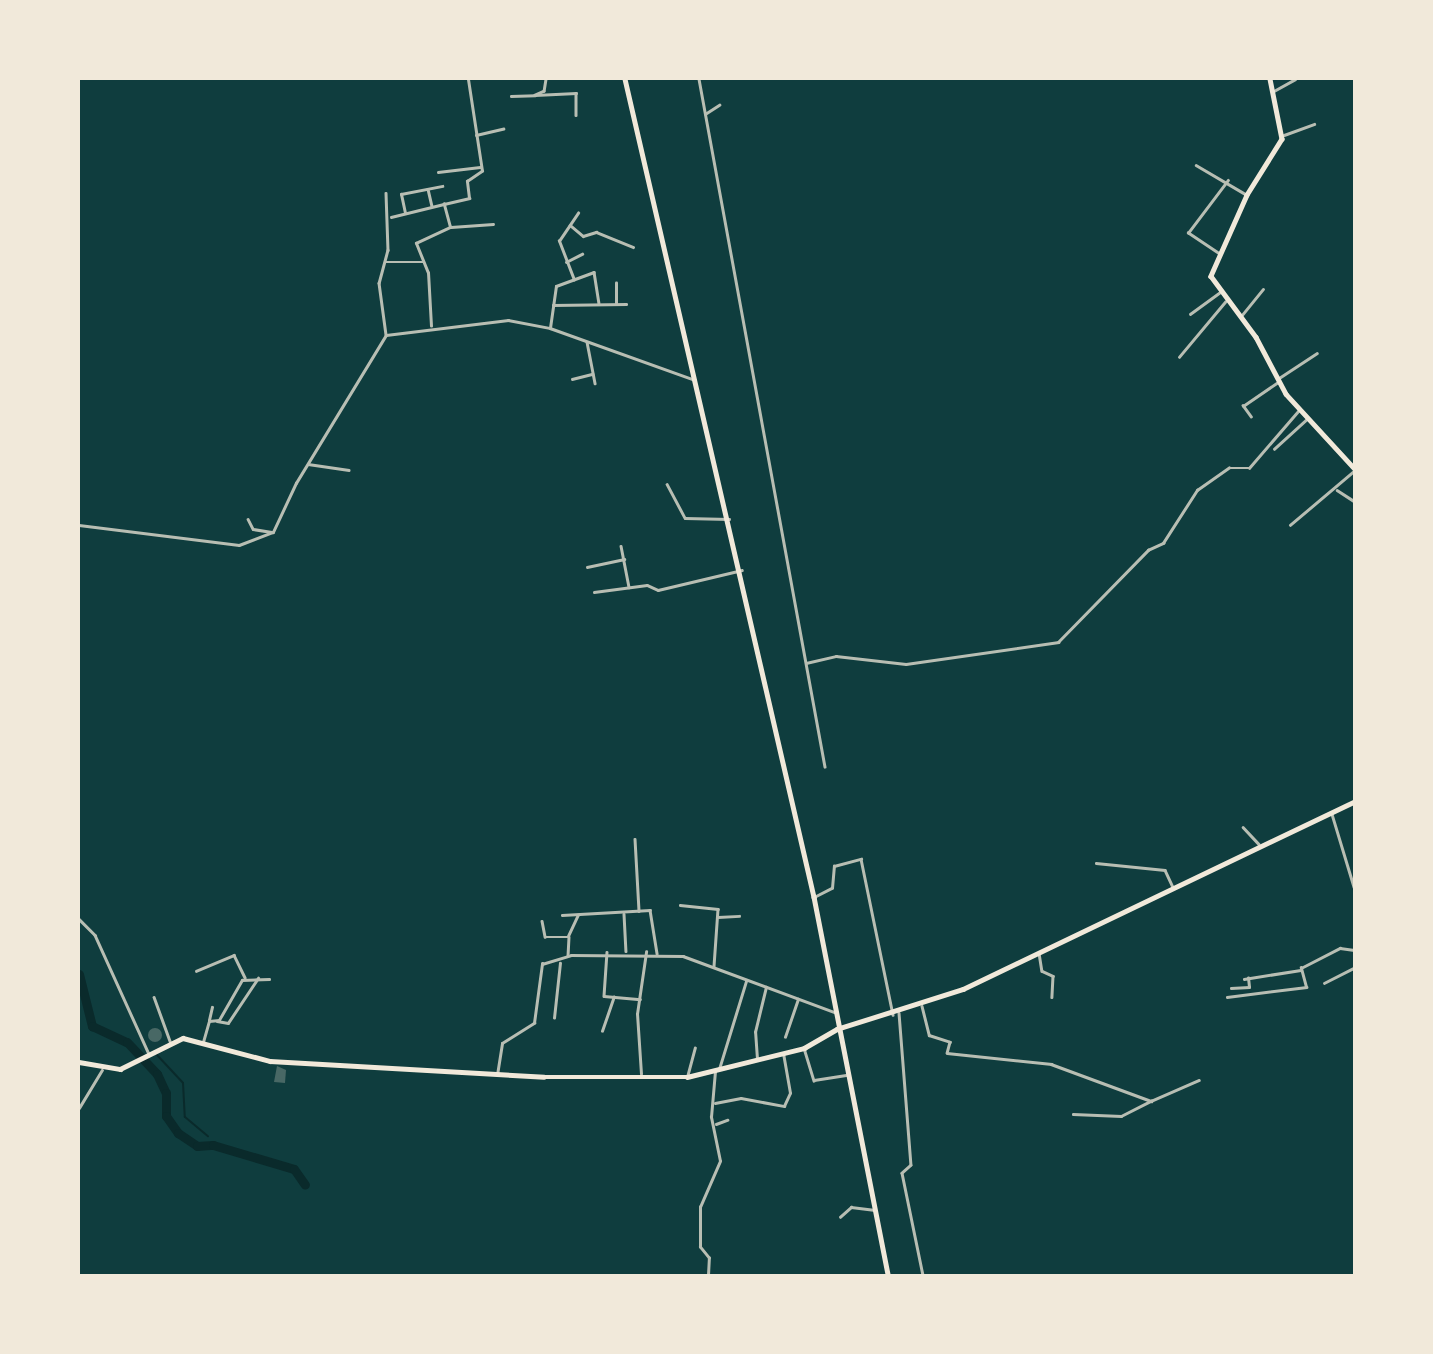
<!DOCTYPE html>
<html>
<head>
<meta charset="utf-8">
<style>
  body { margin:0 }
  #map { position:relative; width:1433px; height:1354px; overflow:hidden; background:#0f3d3e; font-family:"DejaVu Sans",sans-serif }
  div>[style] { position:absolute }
  .stream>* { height:2px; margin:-1px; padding:0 1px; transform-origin:1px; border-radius:1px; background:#0a2a2b }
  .river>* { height:9px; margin:-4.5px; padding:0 4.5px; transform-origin:4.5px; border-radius:4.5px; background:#0a2a2b }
  .building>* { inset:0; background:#486865 }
  .round { border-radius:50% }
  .minor>* { height:2.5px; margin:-1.25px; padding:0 1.25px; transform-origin:1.25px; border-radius:1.25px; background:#b8beb3 }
  .secondary>* { height:4.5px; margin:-2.25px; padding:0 2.25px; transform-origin:2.25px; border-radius:2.25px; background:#f1e9da }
  .trunk>* { height:4.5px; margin:-2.25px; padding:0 2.25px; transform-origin:2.25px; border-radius:2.25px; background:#f1e9da }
  span { translate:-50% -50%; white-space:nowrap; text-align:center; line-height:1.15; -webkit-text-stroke:7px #f1e9da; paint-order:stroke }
  .frame { position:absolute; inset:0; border:80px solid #f1e9da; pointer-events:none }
</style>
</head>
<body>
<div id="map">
  <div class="stream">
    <i style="left:157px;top:1055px;width:38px;rotate:47deg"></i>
    <i style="left:183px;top:1083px;width:34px;rotate:87deg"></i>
    <i style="left:185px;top:1117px;width:30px;rotate:40deg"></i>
  </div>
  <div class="river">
    <i style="left:79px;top:974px;width:54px;rotate:76deg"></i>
    <i style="left:92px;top:1026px;width:38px;rotate:25deg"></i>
    <i style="left:127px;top:1042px;width:44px;rotate:46.8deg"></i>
    <i style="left:157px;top:1074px;width:21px;rotate:65deg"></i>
    <i style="left:166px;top:1093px;width:23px;rotate:90deg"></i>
    <i style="left:166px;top:1116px;width:21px;rotate:55deg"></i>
    <i style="left:178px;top:1133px;width:23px;rotate:34deg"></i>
    <i style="left:197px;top:1146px;width:16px;rotate:-4deg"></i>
    <i style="left:213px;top:1145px;width:84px;rotate:16.5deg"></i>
    <i style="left:294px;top:1169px;width:19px;rotate:55deg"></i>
  </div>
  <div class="building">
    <i class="round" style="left:148px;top:1028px;width:14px;height:14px"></i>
    <i style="clip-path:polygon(277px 1066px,286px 1070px,285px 1083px,274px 1082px)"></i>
  </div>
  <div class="minor">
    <i style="left:546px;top:79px;width:12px;rotate:99deg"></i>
    <i style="left:544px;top:91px;width:10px;rotate:156deg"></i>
    <i style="left:535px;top:95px;width:41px;rotate:-2.8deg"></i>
    <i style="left:576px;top:93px;width:22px;rotate:90deg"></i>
    <i style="left:699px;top:79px;width:699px;rotate:79.62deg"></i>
    <i style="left:1272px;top:92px;width:26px;rotate:-29deg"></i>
    <i style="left:511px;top:96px;width:24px;rotate:-2deg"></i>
    <i style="left:705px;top:114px;width:17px;rotate:-33deg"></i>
    <i style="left:476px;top:135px;width:28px;rotate:-13deg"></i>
    <i style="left:1284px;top:135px;width:32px;rotate:-20deg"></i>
    <i style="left:1196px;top:165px;width:59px;rotate:30.5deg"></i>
    <i style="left:438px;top:172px;width:42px;rotate:-6.8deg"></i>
    <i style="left:428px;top:189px;width:17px;rotate:77deg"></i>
    <i style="left:386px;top:193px;width:57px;rotate:88deg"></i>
    <i style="left:388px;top:250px;width:34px;rotate:105deg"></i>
    <i style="left:379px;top:283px;width:52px;rotate:82.3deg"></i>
    <i style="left:405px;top:213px;width:19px;rotate:-102deg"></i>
    <i style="left:401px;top:194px;width:42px;rotate:-11deg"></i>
    <i style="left:391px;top:217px;width:55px;rotate:-13.8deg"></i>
    <i style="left:570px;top:225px;width:17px;rotate:40deg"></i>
    <i style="left:583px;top:236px;width:14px;rotate:-17deg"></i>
    <i style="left:596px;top:232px;width:40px;rotate:22deg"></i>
    <i style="left:451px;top:227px;width:42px;rotate:-4.1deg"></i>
    <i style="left:1218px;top:253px;width:36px;rotate:-146deg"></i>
    <i style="left:1188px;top:233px;width:66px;rotate:-53deg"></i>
    <i style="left:385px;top:262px;width:38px"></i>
    <i style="left:566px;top:262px;width:18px;rotate:-27deg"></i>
    <i style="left:574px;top:280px;width:42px;rotate:-111deg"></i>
    <i style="left:559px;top:241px;width:34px;rotate:-56deg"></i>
    <i style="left:616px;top:304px;width:21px;rotate:-90deg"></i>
    <i style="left:553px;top:305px;width:73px;rotate:-0.8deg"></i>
    <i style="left:1190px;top:314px;width:36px;rotate:-36deg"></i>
    <i style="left:1242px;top:315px;width:33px;rotate:-51deg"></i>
    <i style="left:431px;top:326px;width:53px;rotate:-93.2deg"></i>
    <i style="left:428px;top:273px;width:32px;rotate:-112deg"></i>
    <i style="left:416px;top:243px;width:38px;rotate:-25deg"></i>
    <i style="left:450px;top:227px;width:24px;rotate:-105deg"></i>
    <i style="left:444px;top:204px;width:26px;rotate:-13deg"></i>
    <i style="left:469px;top:198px;width:17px;rotate:-97deg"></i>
    <i style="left:467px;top:181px;width:18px;rotate:-34deg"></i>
    <i style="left:482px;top:171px;width:93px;rotate:-98.7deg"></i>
    <i style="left:550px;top:328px;width:42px;rotate:-81.9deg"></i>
    <i style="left:556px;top:286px;width:40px;rotate:-20.2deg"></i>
    <i style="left:594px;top:272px;width:31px;rotate:81deg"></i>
    <i style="left:587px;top:342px;width:42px;rotate:79deg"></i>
    <i style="left:1179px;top:357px;width:72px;rotate:-50.1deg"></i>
    <i style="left:1279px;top:378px;width:45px;rotate:-33.3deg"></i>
    <i style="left:572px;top:379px;width:21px;rotate:-14deg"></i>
    <i style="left:1251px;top:417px;width:14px;rotate:-126deg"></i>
    <i style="left:1243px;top:406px;width:42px;rotate:-34.4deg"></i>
    <i style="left:1274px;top:449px;width:46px;rotate:-42.4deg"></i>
    <i style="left:308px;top:464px;width:41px;rotate:8.3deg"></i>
    <i style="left:667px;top:484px;width:38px;rotate:62deg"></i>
    <i style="left:685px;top:518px;width:44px;rotate:1.3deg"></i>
    <i style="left:1337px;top:490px;width:20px;rotate:33deg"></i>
    <i style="left:248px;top:519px;width:11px;rotate:63deg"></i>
    <i style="left:253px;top:529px;width:20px;rotate:9deg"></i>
    <i style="left:79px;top:525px;width:161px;rotate:7.1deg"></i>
    <i style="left:239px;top:545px;width:36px;rotate:-21deg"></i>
    <i style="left:273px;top:532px;width:54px;rotate:-64.9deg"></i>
    <i style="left:296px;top:483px;width:173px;rotate:-58.7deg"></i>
    <i style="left:386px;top:335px;width:123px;rotate:-7deg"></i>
    <i style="left:508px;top:320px;width:43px;rotate:10.8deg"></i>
    <i style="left:550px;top:328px;width:154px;rotate:19.7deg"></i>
    <i style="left:1290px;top:525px;width:84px;rotate:-40.2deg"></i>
    <i style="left:621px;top:546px;width:42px;rotate:79deg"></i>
    <i style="left:587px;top:567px;width:38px;rotate:-12deg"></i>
    <i style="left:594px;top:592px;width:53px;rotate:-7.5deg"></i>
    <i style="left:647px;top:585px;width:12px;rotate:24deg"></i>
    <i style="left:658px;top:590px;width:86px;rotate:-13.4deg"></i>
    <i style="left:806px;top:663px;width:31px;rotate:-13deg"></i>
    <i style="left:836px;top:656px;width:70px;rotate:6.5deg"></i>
    <i style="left:906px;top:664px;width:154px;rotate:-8.2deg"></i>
    <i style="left:1058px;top:642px;width:129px;rotate:-45.6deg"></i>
    <i style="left:1148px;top:550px;width:17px;rotate:-25deg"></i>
    <i style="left:1163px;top:543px;width:63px;rotate:-57.3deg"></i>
    <i style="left:1197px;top:490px;width:39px;rotate:-35deg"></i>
    <i style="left:1229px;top:468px;width:20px"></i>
    <i style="left:1249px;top:468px;width:77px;rotate:-49.2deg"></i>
    <i style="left:1332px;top:814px;width:76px;rotate:73.2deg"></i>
    <i style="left:1243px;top:827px;width:23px;rotate:47deg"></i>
    <i style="left:635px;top:839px;width:72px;rotate:86.8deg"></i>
    <i style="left:1096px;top:863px;width:69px;rotate:5.8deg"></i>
    <i style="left:1165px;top:870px;width:19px;rotate:65deg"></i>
    <i style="left:814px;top:897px;width:20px;rotate:-27deg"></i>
    <i style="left:832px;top:888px;width:22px;rotate:-85deg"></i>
    <i style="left:834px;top:866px;width:28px;rotate:-15deg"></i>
    <i style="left:861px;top:859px;width:159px;rotate:78.4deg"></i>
    <i style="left:680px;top:905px;width:38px;rotate:6deg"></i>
    <i style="left:718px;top:909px;width:57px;rotate:94deg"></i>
    <i style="left:624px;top:914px;width:37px;rotate:87deg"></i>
    <i style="left:562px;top:915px;width:88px;rotate:-3.3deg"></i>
    <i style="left:650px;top:910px;width:44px;rotate:80.8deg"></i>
    <i style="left:718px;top:917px;width:21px;rotate:-3deg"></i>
    <i style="left:79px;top:919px;width:23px;rotate:45deg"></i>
    <i style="left:95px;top:935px;width:131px;rotate:65.6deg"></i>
    <i style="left:542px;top:921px;width:16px;rotate:79deg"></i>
    <i style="left:545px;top:937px;width:24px"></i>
    <i style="left:569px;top:937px;width:18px;rotate:93deg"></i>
    <i style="left:568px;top:936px;width:23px;rotate:-65deg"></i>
    <i style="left:607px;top:952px;width:44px;rotate:93.9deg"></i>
    <i style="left:604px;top:996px;width:36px;rotate:5deg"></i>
    <i style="left:1039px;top:953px;width:18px;rotate:81deg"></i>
    <i style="left:1042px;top:971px;width:12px;rotate:24deg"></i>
    <i style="left:1053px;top:976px;width:21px;rotate:93deg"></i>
    <i style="left:196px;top:971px;width:41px;rotate:-22.8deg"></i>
    <i style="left:234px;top:955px;width:25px;rotate:64deg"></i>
    <i style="left:1244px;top:979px;width:57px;rotate:-9.1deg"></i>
    <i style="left:1324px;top:983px;width:34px;rotate:-27deg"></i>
    <i style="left:1231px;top:988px;width:18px;rotate:-3deg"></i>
    <i style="left:1249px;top:987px;width:9px;rotate:-96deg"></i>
    <i style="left:154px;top:997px;width:47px;rotate:70deg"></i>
    <i style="left:1227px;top:997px;width:80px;rotate:-7.2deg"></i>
    <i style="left:1306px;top:987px;width:20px;rotate:-105deg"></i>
    <i style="left:1301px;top:968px;width:44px;rotate:-27.1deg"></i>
    <i style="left:1340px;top:948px;width:14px;rotate:8deg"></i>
    <i style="left:922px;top:1006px;width:30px;rotate:76deg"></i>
    <i style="left:929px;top:1035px;width:22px;rotate:18deg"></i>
    <i style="left:950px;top:1042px;width:11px;rotate:105deg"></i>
    <i style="left:947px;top:1053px;width:105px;rotate:6deg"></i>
    <i style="left:1051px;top:1064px;width:107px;rotate:20.3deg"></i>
    <i style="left:1151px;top:1101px;width:52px;rotate:-23.6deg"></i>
    <i style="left:899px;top:1013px;width:152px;rotate:85.5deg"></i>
    <i style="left:911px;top:1165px;width:12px;rotate:138deg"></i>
    <i style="left:902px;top:1173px;width:104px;rotate:78.4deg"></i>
    <i style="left:554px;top:1018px;width:55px;rotate:-83.8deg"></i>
    <i style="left:209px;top:1020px;width:13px;rotate:-77deg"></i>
    <i style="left:217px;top:1021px;width:11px;rotate:10deg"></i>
    <i style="left:228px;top:1023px;width:54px;rotate:-56.3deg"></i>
    <i style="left:602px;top:1031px;width:36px;rotate:-71deg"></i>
    <i style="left:785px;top:1037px;width:40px;rotate:-71.1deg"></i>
    <i style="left:203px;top:1042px;width:22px;rotate:-74deg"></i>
    <i style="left:209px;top:1021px;width:10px;rotate:-6deg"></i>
    <i style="left:219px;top:1020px;width:46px;rotate:-60.1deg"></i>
    <i style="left:242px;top:980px;width:27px;rotate:-2deg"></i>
    <i style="left:804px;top:1048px;width:34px;rotate:73deg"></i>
    <i style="left:814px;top:1080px;width:32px;rotate:-9deg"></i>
    <i style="left:757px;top:1059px;width:27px;rotate:-94deg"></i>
    <i style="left:755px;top:1032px;width:46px;rotate:-76.3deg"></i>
    <i style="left:719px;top:1069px;width:92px;rotate:-72.9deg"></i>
    <i style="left:641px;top:1074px;width:60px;rotate:-93.8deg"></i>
    <i style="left:637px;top:1014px;width:63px;rotate:-81.7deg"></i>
    <i style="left:497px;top:1075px;width:32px;rotate:-81deg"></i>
    <i style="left:502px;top:1043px;width:38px;rotate:-32deg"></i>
    <i style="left:534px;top:1023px;width:60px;rotate:-82.3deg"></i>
    <i style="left:542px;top:964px;width:30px;rotate:-17deg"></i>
    <i style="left:571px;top:955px;width:112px;rotate:0.5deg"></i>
    <i style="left:683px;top:956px;width:164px;rotate:20.3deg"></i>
    <i style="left:687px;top:1077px;width:30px;rotate:-75deg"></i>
    <i style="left:715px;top:1103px;width:26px;rotate:-11deg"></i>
    <i style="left:741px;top:1098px;width:44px;rotate:10.5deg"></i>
    <i style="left:784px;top:1106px;width:14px;rotate:-65deg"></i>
    <i style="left:790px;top:1093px;width:40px;rotate:-100deg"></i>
    <i style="left:79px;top:1108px;width:44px;rotate:-58.8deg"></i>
    <i style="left:1073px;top:1114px;width:48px;rotate:2.4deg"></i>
    <i style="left:1121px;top:1116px;width:34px;rotate:-27deg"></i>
    <i style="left:716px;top:1124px;width:12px;rotate:-20deg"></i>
    <i style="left:840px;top:1217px;width:15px;rotate:-42deg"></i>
    <i style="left:851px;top:1207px;width:24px;rotate:7deg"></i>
    <i style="left:708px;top:1275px;width:17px;rotate:-87deg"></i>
    <i style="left:709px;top:1258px;width:14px;rotate:-129deg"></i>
    <i style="left:700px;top:1247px;width:40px;rotate:-90deg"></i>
    <i style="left:700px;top:1207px;width:50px;rotate:-66.5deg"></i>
    <i style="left:720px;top:1161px;width:45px;rotate:-101.6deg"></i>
    <i style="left:711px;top:1117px;width:46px;rotate:-85deg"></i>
  </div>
  <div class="secondary">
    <i style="left:1270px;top:79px;width:61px;rotate:78.7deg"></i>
    <i style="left:1282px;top:139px;width:66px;rotate:122deg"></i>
    <i style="left:1247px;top:195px;width:89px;rotate:114deg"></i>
    <i style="left:1211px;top:276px;width:76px;rotate:53.6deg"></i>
    <i style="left:1256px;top:337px;width:64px;rotate:62.2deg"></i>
    <i style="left:1286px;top:394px;width:100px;rotate:47.4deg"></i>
    <i style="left:79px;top:1062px;width:42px;rotate:9.7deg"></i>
    <i style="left:120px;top:1069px;width:70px;rotate:-26.2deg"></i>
    <i style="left:183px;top:1038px;width:90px;rotate:14.8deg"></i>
    <i style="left:270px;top:1061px;width:274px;rotate:3.3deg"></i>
    <i style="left:544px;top:1077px;width:143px"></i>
    <i style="left:687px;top:1077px;width:121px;rotate:-13.9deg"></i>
    <i style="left:804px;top:1048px;width:38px;rotate:-30deg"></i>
    <i style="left:837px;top:1029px;width:132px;rotate:-17.6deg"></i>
    <i style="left:963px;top:989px;width:433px;rotate:-25.6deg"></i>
  </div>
  <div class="trunk">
    <i style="left:625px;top:79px;width:840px;rotate:76.99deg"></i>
    <i style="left:814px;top:897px;width:385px;rotate:78.9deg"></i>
  </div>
  <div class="frame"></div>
</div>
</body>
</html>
